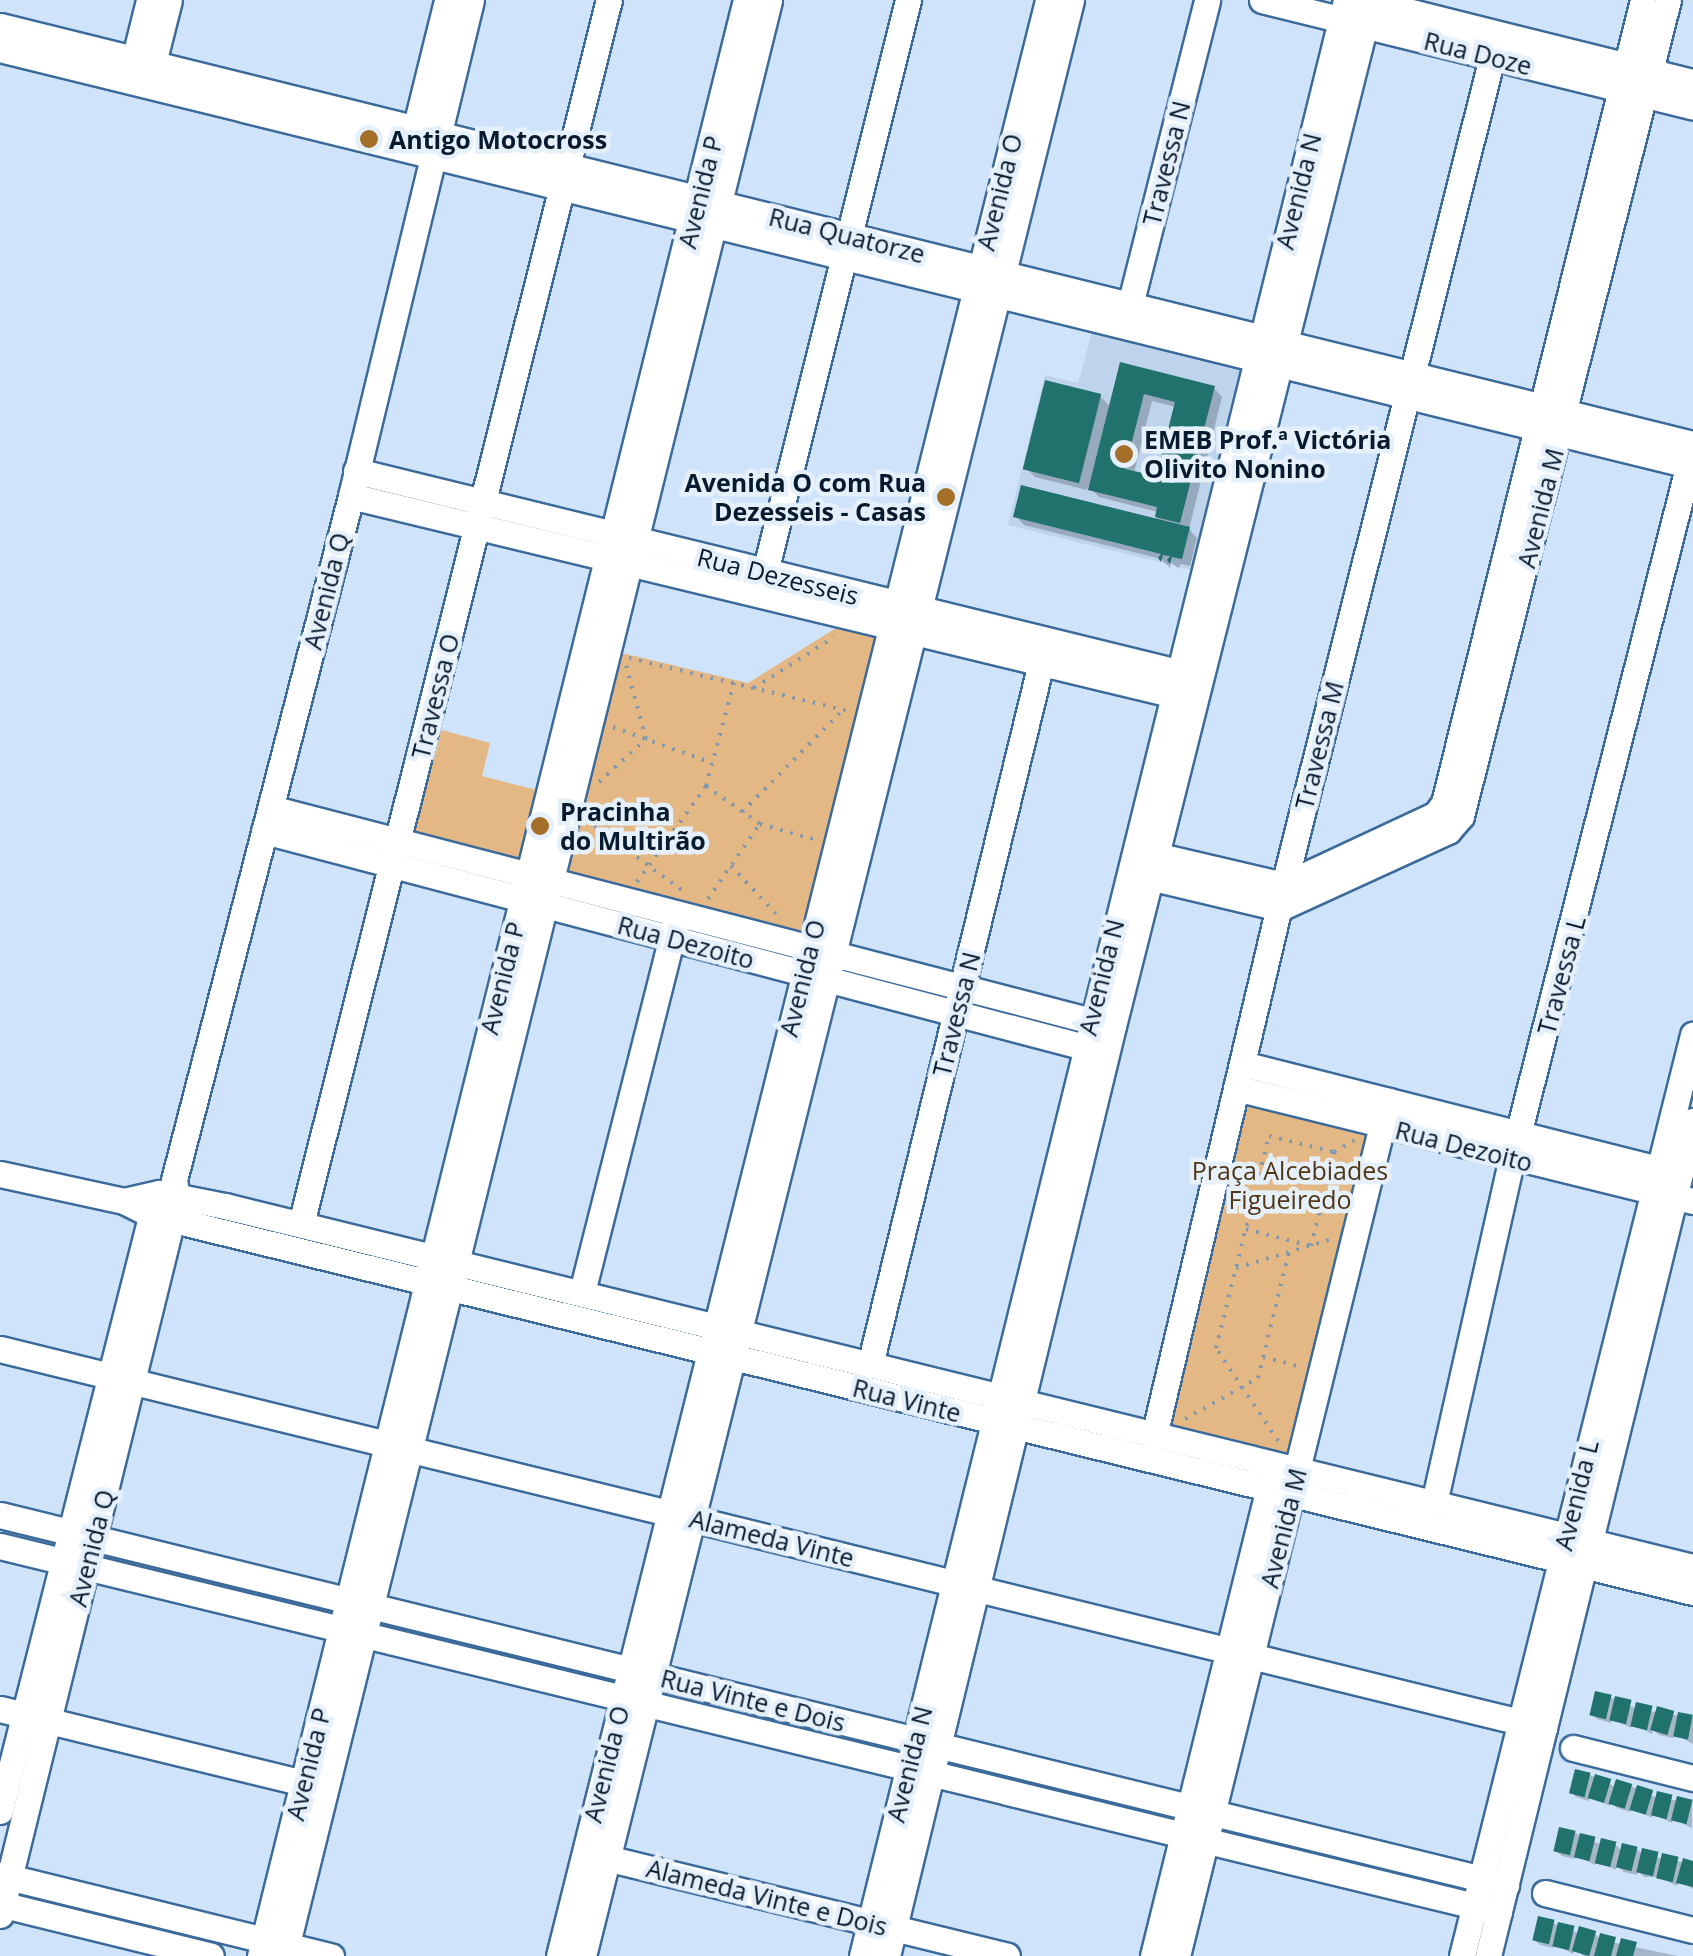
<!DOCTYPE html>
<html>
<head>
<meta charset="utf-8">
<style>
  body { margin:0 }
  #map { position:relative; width:1693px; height:1956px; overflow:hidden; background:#cfe4fa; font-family:"Open Sans",sans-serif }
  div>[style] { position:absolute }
  .built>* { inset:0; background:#bdd4ec }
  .green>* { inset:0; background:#e4b885; transform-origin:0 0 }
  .shadow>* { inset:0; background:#0003 }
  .building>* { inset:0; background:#21716d; transform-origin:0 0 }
  .path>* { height:4px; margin-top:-2px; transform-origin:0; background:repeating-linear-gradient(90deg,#8296ac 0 2.5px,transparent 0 10.5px) }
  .roads { filter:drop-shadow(2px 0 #3b6a9b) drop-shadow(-2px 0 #3b6a9b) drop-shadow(0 2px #3b6a9b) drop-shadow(0 -2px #3b6a9b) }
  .minor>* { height:25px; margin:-12.5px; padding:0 12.5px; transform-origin:12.5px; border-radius:12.5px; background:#fff }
  .dots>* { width:28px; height:28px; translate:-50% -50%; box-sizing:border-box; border:5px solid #e5f0fb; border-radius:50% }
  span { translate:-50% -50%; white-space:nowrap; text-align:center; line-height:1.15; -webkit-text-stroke:9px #e5f0fb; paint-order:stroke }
  .street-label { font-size:25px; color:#071a2e }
  .poi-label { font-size:25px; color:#071a2e; font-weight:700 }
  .left { translate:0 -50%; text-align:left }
  .right { translate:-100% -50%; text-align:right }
  .park-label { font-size:25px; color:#513716 }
</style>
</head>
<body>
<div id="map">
  <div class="built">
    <i style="clip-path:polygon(1094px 325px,1246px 365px,1192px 570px,1008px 525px,1045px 375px,1078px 383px)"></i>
  </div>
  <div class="green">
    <i style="clip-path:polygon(852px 618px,890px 626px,809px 949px,551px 882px,609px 650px,748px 683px)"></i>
    <i style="clip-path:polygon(427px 726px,490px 743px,482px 776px,548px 793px,527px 876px,398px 842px)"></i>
    <i style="left:1237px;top:1089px;width:149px;height:356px;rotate:14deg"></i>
  </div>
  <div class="shadow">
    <i style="clip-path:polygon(evenodd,1122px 365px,1214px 388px,1222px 397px,1189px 529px,1197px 538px,1190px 566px,1180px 564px,1179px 569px,1171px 562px,1170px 568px,1161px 559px,1024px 525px,1016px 516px,1156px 521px,1158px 512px,1099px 497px,1088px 486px,1087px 490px,1035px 477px,1026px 468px,1100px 396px,1111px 407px,1122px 365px,1152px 401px,1176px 407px,1158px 480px,1134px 473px,1152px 401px)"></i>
    <i style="clip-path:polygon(1610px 1697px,1637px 1709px,1693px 1718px,1693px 1744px,1674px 1734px,1673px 1738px,1659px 1735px,1653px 1729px,1652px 1734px,1632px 1724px,1631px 1728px,1612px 1719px,1611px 1723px,1597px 1719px,1592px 1714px)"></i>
    <i style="clip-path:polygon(1590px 1775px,1616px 1787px,1631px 1786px,1657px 1798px,1692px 1802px,1692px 1828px,1673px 1819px,1672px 1823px,1653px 1814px,1652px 1818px,1632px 1808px,1631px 1812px,1617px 1808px,1611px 1802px,1610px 1806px,1590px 1797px,1589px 1801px,1576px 1797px,1571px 1792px)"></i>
    <i style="clip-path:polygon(1575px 1833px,1602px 1845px,1616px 1845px,1622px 1851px,1637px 1849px,1643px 1855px,1693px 1864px,1693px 1889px,1679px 1881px,1677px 1886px,1658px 1877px,1644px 1877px,1638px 1871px,1637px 1875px,1624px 1872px,1617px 1865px,1616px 1870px,1596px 1861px,1595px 1865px,1576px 1855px,1575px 1859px,1562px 1856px,1556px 1851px)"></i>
    <i style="clip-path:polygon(1553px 1923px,1580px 1934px,1594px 1933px,1601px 1940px,1678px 1956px,1584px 1956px,1575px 1949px,1573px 1954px,1554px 1944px,1553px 1948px,1540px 1945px,1534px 1940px)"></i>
  </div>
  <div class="building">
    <i style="clip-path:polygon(evenodd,1120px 362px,1215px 386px,1180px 523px,1155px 517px,1157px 507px,1088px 490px,1120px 362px,1144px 394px,1175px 402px,1156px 476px,1125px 469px,1144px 394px)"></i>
    <i style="left:1045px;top:380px;width:58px;height:92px;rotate:14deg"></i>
    <i style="clip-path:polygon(1021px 485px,1190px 527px,1182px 559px,1172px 557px,1170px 564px,1167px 560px,1170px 556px,1163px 555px,1161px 562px,1158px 558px,1161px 554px,1013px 517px)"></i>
    <i style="left:1595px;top:1691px;width:17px;height:25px;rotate:13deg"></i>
    <i style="left:1615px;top:1696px;width:17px;height:25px;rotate:13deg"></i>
    <i style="left:1636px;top:1702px;width:17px;height:25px;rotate:13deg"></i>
    <i style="left:1657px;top:1706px;width:18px;height:25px;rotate:16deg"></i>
    <i style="left:1678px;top:1712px;width:15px;height:25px;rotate:11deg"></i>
    <i style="left:1575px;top:1769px;width:16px;height:25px;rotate:14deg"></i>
    <i style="left:1595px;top:1774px;width:17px;height:25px;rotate:17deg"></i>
    <i style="left:1616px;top:1779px;width:17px;height:26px;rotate:17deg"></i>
    <i style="left:1637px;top:1785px;width:17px;height:26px;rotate:17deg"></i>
    <i style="left:1657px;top:1791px;width:16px;height:25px;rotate:14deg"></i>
    <i style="left:1677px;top:1796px;width:16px;height:25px;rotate:14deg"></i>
    <i style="left:1559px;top:1827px;width:17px;height:25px;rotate:13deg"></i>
    <i style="left:1580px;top:1833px;width:16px;height:25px;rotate:14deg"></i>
    <i style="left:1601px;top:1838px;width:16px;height:26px;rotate:14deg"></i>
    <i style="left:1622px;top:1843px;width:16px;height:25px;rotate:14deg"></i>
    <i style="left:1642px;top:1848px;width:17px;height:25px;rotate:13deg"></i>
    <i style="left:1662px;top:1853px;width:17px;height:26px;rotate:13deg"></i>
    <i style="clip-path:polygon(1683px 1858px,1693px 1861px,1693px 1887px,1676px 1883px)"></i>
    <i style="left:1538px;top:1916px;width:17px;height:25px;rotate:13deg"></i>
    <i style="left:1558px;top:1922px;width:17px;height:25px;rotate:13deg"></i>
    <i style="left:1579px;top:1926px;width:18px;height:26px;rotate:16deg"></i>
    <i style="clip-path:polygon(1600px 1933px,1616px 1937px,1611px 1956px,1594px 1956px)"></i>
    <i style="clip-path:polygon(1621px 1938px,1637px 1942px,1633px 1956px,1616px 1956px)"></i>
  </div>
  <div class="path">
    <i style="left:629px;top:658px;width:225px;rotate:13.6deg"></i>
    <i style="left:754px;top:688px;width:95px;rotate:-32.5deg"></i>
    <i style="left:613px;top:727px;width:105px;rotate:20deg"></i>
    <i style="left:599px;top:782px;width:64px;rotate:-42.5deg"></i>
    <i style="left:646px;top:739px;width:77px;rotate:-105.1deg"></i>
    <i style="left:706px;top:786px;width:66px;rotate:35.1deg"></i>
    <i style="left:760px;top:824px;width:58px;rotate:15.9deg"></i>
    <i style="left:742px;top:812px;width:144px;rotate:-45.3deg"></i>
    <i style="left:586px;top:820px;width:120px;rotate:36.2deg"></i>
    <i style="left:731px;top:866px;width:70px;rotate:46.7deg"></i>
    <i style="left:637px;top:882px;width:118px;rotate:-54.3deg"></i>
    <i style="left:706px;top:786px;width:107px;rotate:-74.8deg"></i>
    <i style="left:708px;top:899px;width:90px;rotate:-55.4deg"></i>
    <i style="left:1246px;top:1229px;width:67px;rotate:14.7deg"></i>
    <i style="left:1311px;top:1246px;width:97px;rotate:-76.3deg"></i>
    <i style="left:1236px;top:1268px;width:100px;rotate:-16.8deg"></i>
    <i style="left:1263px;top:1357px;width:40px;rotate:14.4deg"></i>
    <i style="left:1185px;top:1419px;width:84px;rotate:-29.3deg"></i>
    <i style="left:1258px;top:1378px;width:130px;rotate:-76.2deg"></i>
    <i style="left:1278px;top:1441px;width:112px;rotate:-123.7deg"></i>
    <i style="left:1216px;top:1348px;width:219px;rotate:-76deg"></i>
    <i style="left:1269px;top:1136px;width:67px;rotate:13.8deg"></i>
    <i style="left:1334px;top:1152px;width:24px;rotate:-30deg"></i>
  </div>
  <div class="roads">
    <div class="minor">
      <i style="left:1262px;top:0;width:444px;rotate:13.9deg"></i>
      <i style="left:1363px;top:0;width:340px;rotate:14deg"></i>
      <i style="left:0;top:26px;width:1744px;rotate:13.87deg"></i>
      <i style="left:0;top:49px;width:1744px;rotate:13.84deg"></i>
      <i style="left:131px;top:73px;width:75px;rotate:-76.1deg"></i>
      <i style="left:149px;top:79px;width:81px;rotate:-75.8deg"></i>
      <i style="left:411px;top:146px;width:150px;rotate:-76.1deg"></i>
      <i style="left:1126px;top:321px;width:331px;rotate:-75.8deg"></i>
      <i style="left:356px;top:471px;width:859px;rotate:13.74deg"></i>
      <i style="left:351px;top:496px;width:860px;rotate:13.58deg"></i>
      <i style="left:765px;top:572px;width:590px;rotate:-75.96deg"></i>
      <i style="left:271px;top:808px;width:860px;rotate:14.55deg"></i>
      <i style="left:264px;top:831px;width:860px;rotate:14.75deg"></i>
      <i style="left:1142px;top:852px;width:146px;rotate:13.1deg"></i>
      <i style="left:1284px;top:885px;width:168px;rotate:-25deg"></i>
      <i style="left:1436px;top:814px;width:14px;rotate:-54deg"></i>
      <i style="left:1444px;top:803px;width:827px;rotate:-76.08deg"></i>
      <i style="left:1137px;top:874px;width:147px;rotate:13.4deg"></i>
      <i style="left:1280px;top:908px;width:185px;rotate:-24.6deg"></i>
      <i style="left:1448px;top:831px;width:20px;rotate:-49deg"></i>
      <i style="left:1461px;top:816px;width:842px;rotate:-75.77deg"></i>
      <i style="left:1243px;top:1064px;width:445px;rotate:14.2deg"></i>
      <i style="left:1236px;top:1088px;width:471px;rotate:13.9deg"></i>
      <i style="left:0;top:1174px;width:127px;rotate:12.3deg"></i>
      <i style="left:124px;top:1201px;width:28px;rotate:27deg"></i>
      <i style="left:149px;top:1214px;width:1590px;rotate:13.76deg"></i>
      <i style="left:124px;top:1201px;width:36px;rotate:-13deg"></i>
      <i style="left:159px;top:1193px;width:67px;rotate:11.1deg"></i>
      <i style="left:225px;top:1206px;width:1512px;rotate:13.82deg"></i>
      <i style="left:301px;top:1224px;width:1262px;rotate:-75.88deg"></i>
      <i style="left:582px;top:1292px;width:380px;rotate:-75.8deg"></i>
      <i style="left:0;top:1349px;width:1590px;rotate:13.79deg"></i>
      <i style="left:870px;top:1365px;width:723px;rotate:-76.31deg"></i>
      <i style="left:1154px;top:1436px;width:566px;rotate:-76.72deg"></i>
      <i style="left:1284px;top:885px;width:854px;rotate:-75.9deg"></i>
      <i style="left:1434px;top:1503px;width:354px;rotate:-77.3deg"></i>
      <i style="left:1512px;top:1158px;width:729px;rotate:-75.7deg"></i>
      <i style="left:0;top:1515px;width:1551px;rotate:13.8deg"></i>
      <i style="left:0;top:1546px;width:1543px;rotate:13.72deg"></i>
      <i style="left:0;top:1709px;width:312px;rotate:13.7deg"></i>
      <i style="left:1573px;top:1748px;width:124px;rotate:14deg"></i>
      <i style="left:0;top:1811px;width:629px;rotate:-75.74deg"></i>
      <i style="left:594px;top:1855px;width:425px;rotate:13.7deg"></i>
      <i style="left:0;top:1875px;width:341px;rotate:13.8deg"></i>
      <i style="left:1545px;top:1893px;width:153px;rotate:14deg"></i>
      <i style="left:0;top:1904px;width:217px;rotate:13.8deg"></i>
      <i style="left:0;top:1915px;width:717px;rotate:-76.12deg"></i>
      <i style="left:172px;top:1219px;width:23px;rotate:-77deg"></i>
      <i style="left:177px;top:1197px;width:17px;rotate:-100deg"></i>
      <i style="left:174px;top:1180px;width:707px;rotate:-75.49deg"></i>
      <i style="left:351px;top:496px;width:510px;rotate:-76.4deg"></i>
      <i style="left:260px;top:1956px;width:2015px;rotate:-76.05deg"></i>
      <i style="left:284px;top:1956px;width:2015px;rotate:-76.07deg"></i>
      <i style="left:559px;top:1956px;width:2016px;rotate:-75.96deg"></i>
      <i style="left:583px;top:1956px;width:2016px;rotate:-75.99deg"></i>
      <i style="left:862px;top:1956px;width:2015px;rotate:-76.1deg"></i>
      <i style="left:887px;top:1956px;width:957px;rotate:-76.34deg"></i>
      <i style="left:1113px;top:1026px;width:1058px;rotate:-75.88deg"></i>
      <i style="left:1153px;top:1956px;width:496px;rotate:-76.1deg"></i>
      <i style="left:1177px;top:1956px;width:881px;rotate:-76.14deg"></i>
      <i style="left:1462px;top:1956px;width:950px;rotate:-75.92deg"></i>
      <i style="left:1488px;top:1956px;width:860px;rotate:-76.21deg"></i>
    </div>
  </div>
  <div class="dots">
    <i style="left:369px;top:139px;background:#a47029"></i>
    <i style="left:1124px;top:454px;background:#a47029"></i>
    <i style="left:946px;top:497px;background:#a47029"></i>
    <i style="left:540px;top:826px;background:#a47029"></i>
  </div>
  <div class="street-label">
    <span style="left:1478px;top:53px;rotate:14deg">Rua Doze</span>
    <span style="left:1166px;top:163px;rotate:-76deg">Travessa N</span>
    <span style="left:1298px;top:191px;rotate:-76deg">Avenida N</span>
    <span style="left:700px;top:192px;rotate:-76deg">Avenida P</span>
    <span style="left:999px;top:192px;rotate:-76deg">Avenida O</span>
    <span style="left:847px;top:235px;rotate:14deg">Rua Quatorze</span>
    <span style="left:1540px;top:508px;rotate:-76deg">Avenida M</span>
    <span style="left:778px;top:576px;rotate:14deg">Rua Dezesseis</span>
    <span style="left:326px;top:591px;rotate:-76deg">Avenida Q</span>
    <span style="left:435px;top:696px;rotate:-76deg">Travessa O</span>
    <span style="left:1319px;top:745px;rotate:-76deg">Travessa M</span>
    <span style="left:686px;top:942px;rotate:15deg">Rua Dezoito</span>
    <span style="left:1561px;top:975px;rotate:-75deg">Travessa L</span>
    <span style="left:1101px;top:977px;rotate:-76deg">Avenida N</span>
    <span style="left:502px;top:978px;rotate:-76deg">Avenida P</span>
    <span style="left:802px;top:978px;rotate:-76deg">Avenida O</span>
    <span style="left:956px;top:1014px;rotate:-76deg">Travessa N</span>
    <span style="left:1464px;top:1146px;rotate:14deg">Rua Dezoito</span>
    <span style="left:907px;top:1400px;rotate:14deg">Rua Vinte</span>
    <span style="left:1576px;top:1495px;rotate:-76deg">Avenida L</span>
    <span style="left:1283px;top:1528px;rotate:-76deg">Avenida M</span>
    <span style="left:772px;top:1538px;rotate:14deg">Alameda Vinte</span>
    <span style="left:91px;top:1548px;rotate:-76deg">Avenida Q</span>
    <span style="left:753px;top:1700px;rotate:14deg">Rua Vinte e Dois</span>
    <span style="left:308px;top:1764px;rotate:-76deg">Avenida P</span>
    <span style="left:606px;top:1764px;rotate:-76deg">Avenida O</span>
    <span style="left:909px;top:1764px;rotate:-76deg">Avenida N</span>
    <span style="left:767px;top:1897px;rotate:14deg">Alameda Vinte e Dois</span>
  </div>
  <div class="poi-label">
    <span class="left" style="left:389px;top:139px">Antigo Motocross</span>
    <span class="left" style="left:1144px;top:454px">EMEB Prof.ª Victória<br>Olivito Nonino</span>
    <span class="right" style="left:926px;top:497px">Avenida O com Rua<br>Dezesseis - Casas</span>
    <span class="left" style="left:560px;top:826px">Pracinha<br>do Multirão</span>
  </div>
  <div class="park-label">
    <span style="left:1290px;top:1185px">Praça Alcebiades<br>Figueiredo</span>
  </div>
</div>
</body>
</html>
